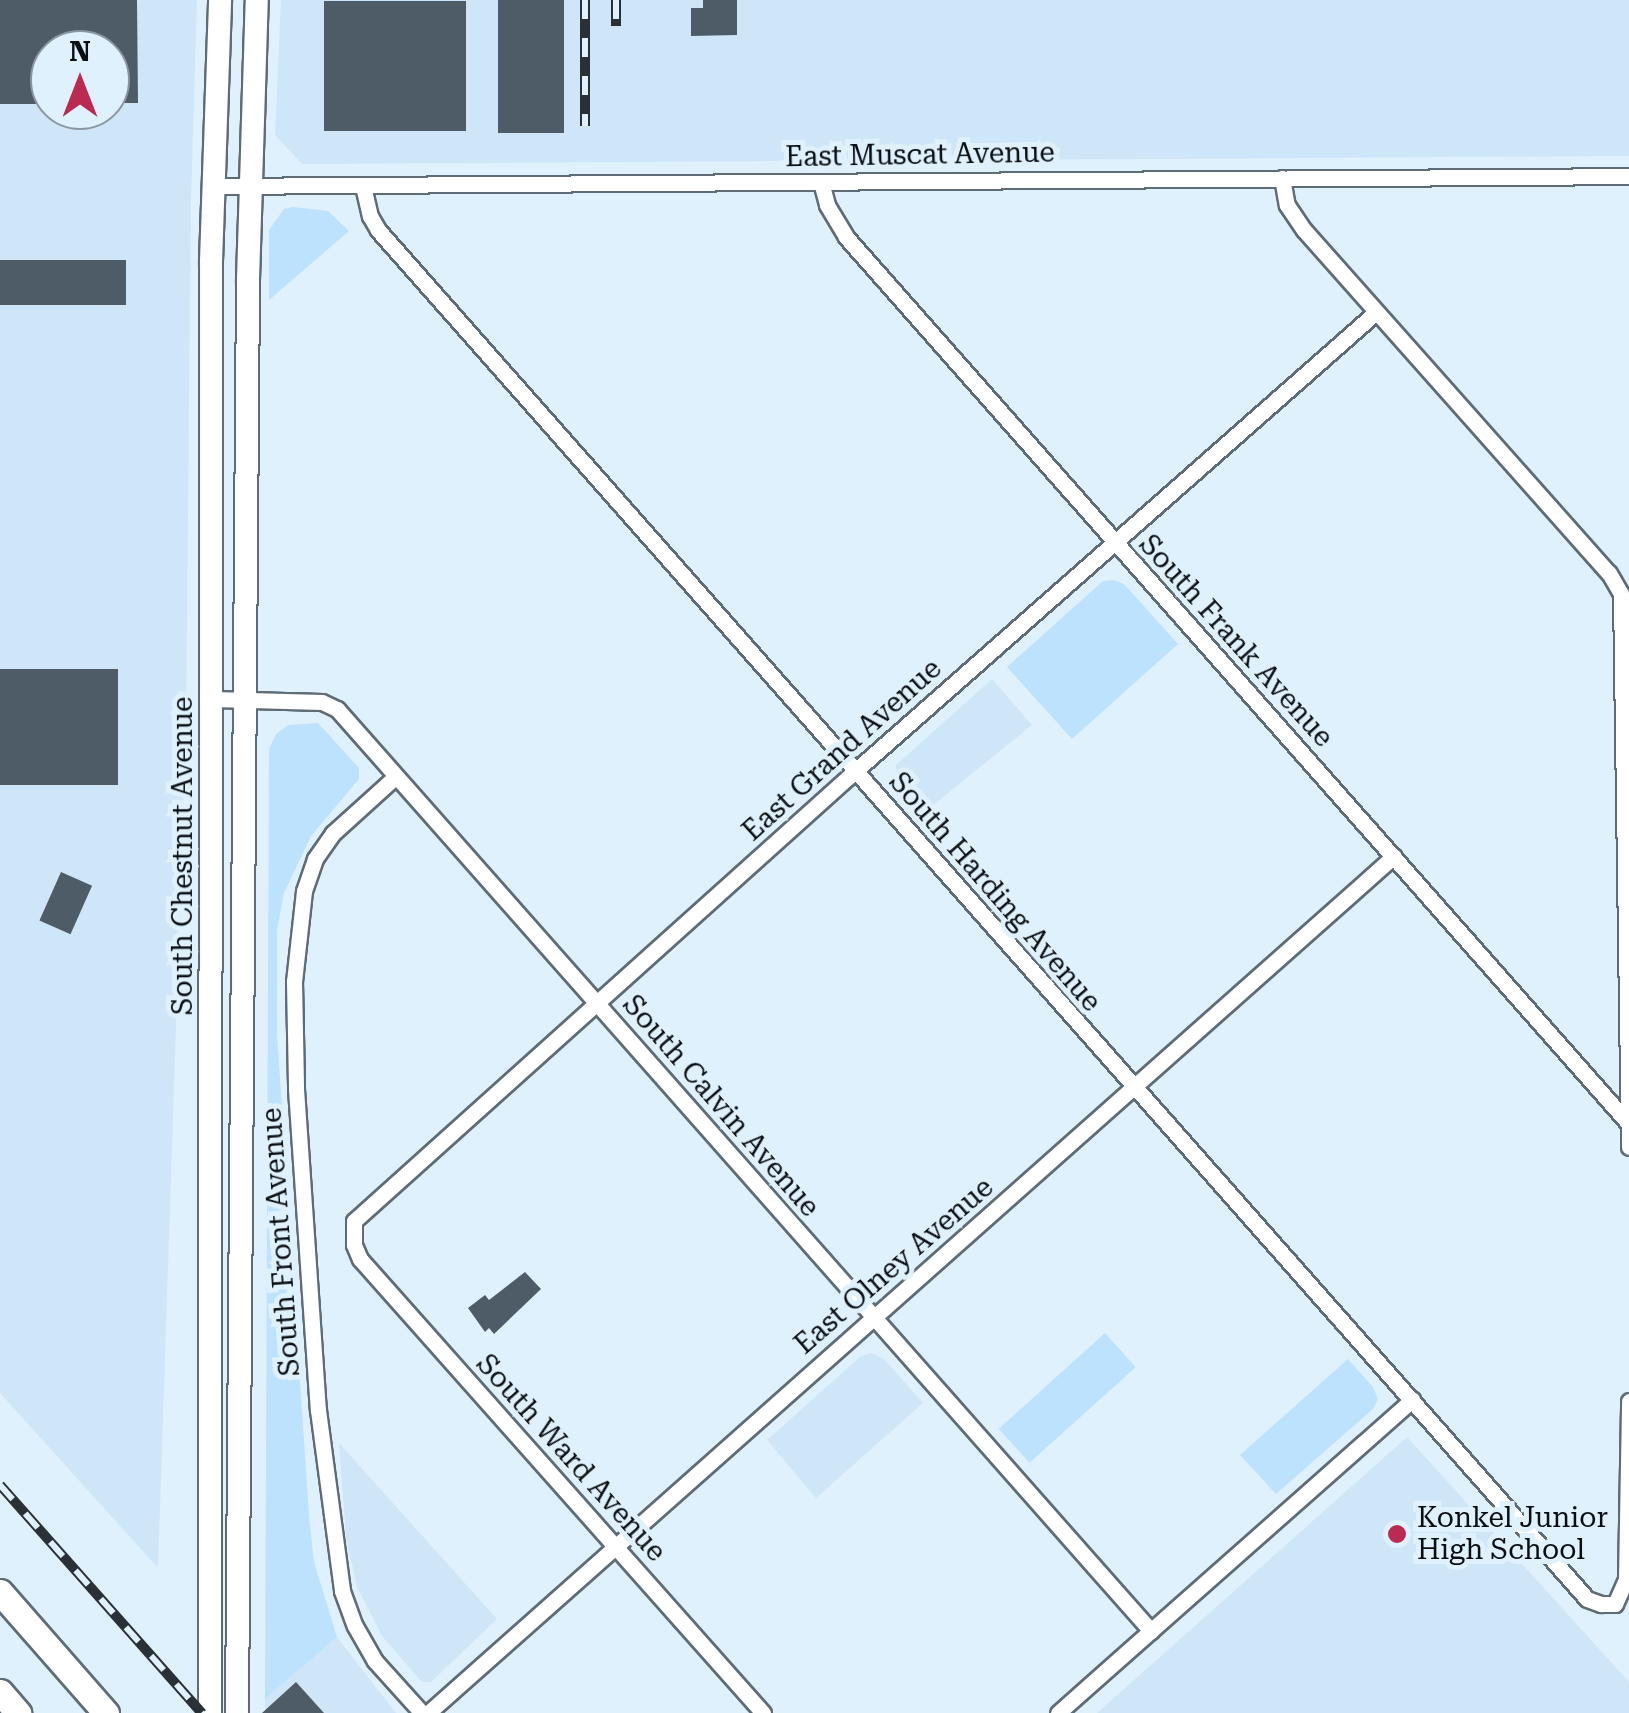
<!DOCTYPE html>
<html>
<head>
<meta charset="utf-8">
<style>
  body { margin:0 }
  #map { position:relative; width:1629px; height:1713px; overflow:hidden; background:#e0f1fe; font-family:"Roboto Serif",serif }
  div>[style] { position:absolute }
  .built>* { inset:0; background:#cee6f7 }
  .green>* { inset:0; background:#bce2fd; transform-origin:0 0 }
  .building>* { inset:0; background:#4e5c67; transform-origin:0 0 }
  .roads { filter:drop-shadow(2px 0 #5d6c76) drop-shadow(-2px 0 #5d6c76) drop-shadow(0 2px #5d6c76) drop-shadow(0 -2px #5d6c76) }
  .minor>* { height:15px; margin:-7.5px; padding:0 7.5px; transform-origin:7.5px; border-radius:7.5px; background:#fff }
  .secondary>* { height:22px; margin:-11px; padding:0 11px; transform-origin:11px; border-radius:11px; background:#fff }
  .primary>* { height:25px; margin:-12.5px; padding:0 12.5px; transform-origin:12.5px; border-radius:12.5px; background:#fff }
  .rail>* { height:10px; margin-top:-5px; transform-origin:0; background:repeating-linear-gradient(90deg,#e0f1fe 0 19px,#293036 0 38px); box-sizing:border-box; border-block:2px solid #293036 }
  .dots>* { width:28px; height:28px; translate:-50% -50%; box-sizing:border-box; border:5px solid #e0f1fe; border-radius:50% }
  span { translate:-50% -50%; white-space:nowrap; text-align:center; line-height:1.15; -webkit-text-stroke:10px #e0f1fe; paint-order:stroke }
  .street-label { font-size:28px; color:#080e12 }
  .poi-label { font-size:28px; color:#080e12 }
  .left { translate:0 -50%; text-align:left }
  .north { position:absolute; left:30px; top:30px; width:100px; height:100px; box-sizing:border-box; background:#e0f1fe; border:2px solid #8a96a0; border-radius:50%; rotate:0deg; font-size:28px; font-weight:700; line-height:40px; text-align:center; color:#080e12 }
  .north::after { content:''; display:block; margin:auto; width:35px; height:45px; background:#bb2b51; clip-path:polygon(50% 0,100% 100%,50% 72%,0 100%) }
</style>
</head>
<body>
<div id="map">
  <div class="built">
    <i style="clip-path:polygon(evenodd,0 0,197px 0,191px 199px,186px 727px,158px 1568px,0 1393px,0 0,50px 50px,110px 50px,110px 110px,50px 110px,50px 50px)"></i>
    <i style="clip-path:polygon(281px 0,1629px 0,1629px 156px,302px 164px,275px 135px)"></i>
    <i style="clip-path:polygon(992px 679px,1032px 725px,921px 815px,896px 787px,896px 765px)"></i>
    <i style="clip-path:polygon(872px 1353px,884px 1359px,923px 1403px,816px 1498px,767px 1440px,861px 1356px)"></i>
    <i style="clip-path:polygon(1407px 1437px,1629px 1682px,1629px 1713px,1097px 1713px)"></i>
    <i style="clip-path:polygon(339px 1443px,497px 1619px,431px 1682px,422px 1682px,382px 1636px,357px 1587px,346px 1537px)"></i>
    <i style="clip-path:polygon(337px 1637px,396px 1713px,265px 1713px,265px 1699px)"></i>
  </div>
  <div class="green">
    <i style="clip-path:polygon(293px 207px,328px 211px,349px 231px,269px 300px,269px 230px,284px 209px)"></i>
    <i style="clip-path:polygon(1113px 580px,1124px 584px,1178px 644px,1072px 739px,1007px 667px,1103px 581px)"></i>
    <i style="clip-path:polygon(318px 723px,359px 768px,359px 779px,311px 836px,284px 893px,277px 931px,277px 1033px,309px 1516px,314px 1562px,337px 1637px,265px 1699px,269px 749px,276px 734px,288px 725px)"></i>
    <i style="left:1105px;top:1333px;width:46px;height:143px;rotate:48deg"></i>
    <i style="clip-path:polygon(1348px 1359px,1373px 1387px,1378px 1399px,1373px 1409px,1276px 1494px,1240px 1455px)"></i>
  </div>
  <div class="building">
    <i style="clip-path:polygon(0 0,137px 0,138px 103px,110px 103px,110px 50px,50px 50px,50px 104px,0 104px)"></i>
    <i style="left:498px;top:0;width:66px;height:133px"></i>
    <i style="clip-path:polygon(703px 0,737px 0,737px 35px,691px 36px,691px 8px,703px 8px)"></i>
    <i style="left:466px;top:1px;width:130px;height:142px;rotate:90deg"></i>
    <i style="left:126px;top:260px;width:45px;height:126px;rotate:90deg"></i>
    <i style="left:118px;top:669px;width:116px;height:118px;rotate:90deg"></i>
    <i style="left:61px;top:872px;width:34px;height:53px;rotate:24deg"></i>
    <i style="clip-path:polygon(525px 1272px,541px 1289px,494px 1334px,489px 1328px,485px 1332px,468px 1308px,485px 1295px,489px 1300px)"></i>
    <i style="clip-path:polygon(296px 1682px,324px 1713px,262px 1713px)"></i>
  </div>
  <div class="roads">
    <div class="minor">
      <i style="left:1282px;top:178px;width:27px;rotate:80deg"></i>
      <i style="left:1287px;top:205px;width:30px;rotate:56deg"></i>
      <i style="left:1304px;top:230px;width:459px;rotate:48.4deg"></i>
      <i style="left:1609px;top:573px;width:24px;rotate:60deg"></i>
      <i style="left:1621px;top:594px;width:553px;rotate:89.17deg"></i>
      <i style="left:821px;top:182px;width:24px;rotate:75deg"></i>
      <i style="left:827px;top:205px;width:37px;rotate:59deg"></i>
      <i style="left:846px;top:237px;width:1183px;rotate:48.56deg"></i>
      <i style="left:213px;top:186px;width:1416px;rotate:-0.4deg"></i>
      <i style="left:363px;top:186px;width:31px;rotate:77deg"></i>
      <i style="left:370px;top:216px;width:16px;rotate:60deg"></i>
      <i style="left:378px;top:230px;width:1826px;rotate:48.55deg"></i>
      <i style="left:1587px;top:1599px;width:15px;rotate:20deg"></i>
      <i style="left:1601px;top:1604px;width:14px"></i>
      <i style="left:1615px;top:1604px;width:27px;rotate:-66deg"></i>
      <i style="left:1626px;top:1579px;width:178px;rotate:-89deg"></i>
      <i style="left:213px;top:699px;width:109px;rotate:1.6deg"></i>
      <i style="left:322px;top:702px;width:17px;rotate:25deg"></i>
      <i style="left:337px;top:709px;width:1230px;rotate:48.56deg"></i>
      <i style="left:395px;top:777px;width:84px;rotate:137.9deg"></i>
      <i style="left:333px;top:833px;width:32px;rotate:125deg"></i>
      <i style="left:315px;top:859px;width:34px;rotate:109deg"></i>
      <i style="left:304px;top:891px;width:91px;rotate:96.3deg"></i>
      <i style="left:294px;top:981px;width:108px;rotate:88.9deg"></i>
      <i style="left:296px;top:1089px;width:322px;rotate:86.1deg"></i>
      <i style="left:318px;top:1410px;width:183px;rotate:82.4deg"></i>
      <i style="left:342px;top:1591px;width:37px;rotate:70deg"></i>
      <i style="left:355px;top:1626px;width:40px;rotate:60.3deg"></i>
      <i style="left:375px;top:1661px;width:70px;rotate:47.9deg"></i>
      <i style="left:428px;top:1713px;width:1291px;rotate:-41.58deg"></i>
      <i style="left:763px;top:1713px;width:607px;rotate:-131.59deg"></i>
      <i style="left:360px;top:1259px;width:15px;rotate:-113deg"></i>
      <i style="left:354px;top:1245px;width:24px;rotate:-90deg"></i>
      <i style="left:354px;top:1221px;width:673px;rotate:-41.93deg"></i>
      <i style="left:855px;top:771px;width:693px;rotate:-41.37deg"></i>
      <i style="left:1058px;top:1713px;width:473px;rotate:-41.5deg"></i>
    </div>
    <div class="secondary">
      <i style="left:210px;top:1713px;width:1452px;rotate:-89.96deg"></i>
      <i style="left:211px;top:261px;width:261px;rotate:-88deg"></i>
      <i style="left:237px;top:1713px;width:1434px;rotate:-89.56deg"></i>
      <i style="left:248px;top:279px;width:279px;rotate:-88.2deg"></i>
    </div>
    <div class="primary">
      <i style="left:0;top:1592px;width:161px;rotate:48.8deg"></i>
      <i style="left:0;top:1692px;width:28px;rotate:49deg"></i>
    </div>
  </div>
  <div class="rail">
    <i style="left:585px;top:0;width:126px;rotate:90deg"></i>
    <i style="left:616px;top:0;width:26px;rotate:90deg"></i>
    <i style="left:0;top:1485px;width:305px;rotate:48.5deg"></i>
  </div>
  <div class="dots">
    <i style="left:1397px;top:1534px;background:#bb2b51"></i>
  </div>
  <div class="street-label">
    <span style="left:920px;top:155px;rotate:-1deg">East Muscat Avenue</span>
    <span style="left:1236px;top:641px;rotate:48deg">South Frank Avenue</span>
    <span style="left:842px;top:750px;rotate:-42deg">East Grand Avenue</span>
    <span style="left:183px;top:856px;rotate:-90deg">South Chestnut Avenue</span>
    <span style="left:995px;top:892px;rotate:49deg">South Harding Avenue</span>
    <span style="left:721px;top:1106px;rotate:49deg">South Calvin Avenue</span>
    <span style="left:281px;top:1242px;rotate:-94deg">South Front Avenue</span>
    <span style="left:894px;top:1266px;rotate:-41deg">East Olney Avenue</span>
    <span style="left:571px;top:1458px;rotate:48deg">South Ward Avenue</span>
  </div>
  <div class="poi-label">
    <span class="left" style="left:1417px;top:1534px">Konkel Junior<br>High School</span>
  </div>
  <div class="north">N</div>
</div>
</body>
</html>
